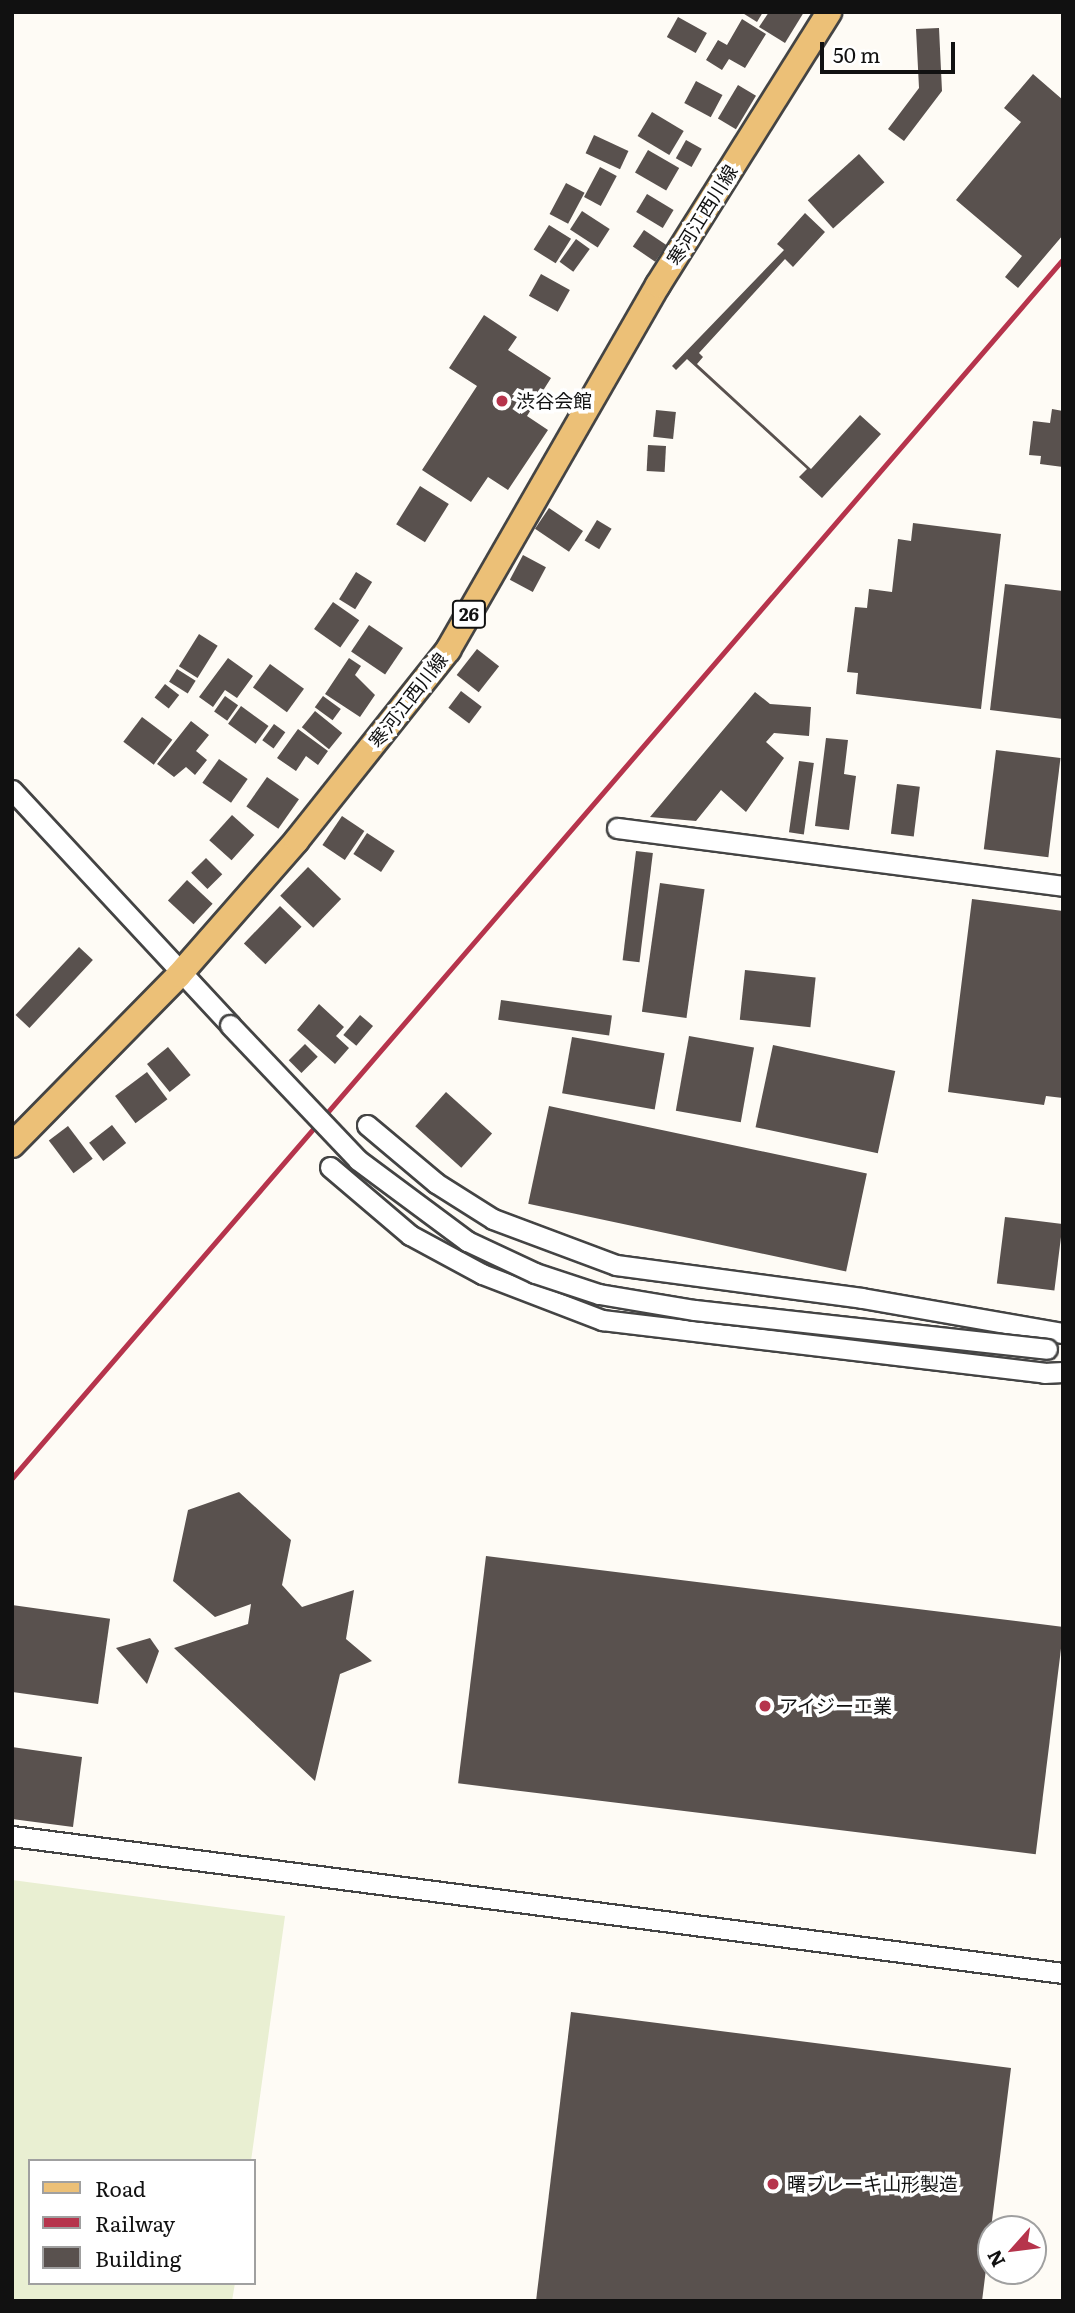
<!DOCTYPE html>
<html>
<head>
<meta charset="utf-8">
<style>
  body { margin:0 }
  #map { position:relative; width:1075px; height:2313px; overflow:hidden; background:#fefbf5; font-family:Literata,"Noto Sans JP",serif }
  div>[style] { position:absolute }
  .pitch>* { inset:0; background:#e9efd2 }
  .building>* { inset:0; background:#59514e; transform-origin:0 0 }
  .roads { filter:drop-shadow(2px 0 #444) drop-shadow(-2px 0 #444) drop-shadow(0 2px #444) drop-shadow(0 -2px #444) }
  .minor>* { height:19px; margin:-9.5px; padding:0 9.5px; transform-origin:9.5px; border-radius:9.5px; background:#fff }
  .major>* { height:24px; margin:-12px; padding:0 12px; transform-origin:12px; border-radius:12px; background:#ecc077 }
  .rail>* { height:5px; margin:-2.5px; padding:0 2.5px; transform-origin:2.5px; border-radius:2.5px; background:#b6344c }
  .bridges { filter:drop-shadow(2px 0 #444) drop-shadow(-2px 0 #444) drop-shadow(0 2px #444) drop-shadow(0 -2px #444) }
  .minor-bridge>* { height:19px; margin:-9.5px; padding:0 9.5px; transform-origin:9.5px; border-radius:9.5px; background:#fff }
  .dots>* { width:19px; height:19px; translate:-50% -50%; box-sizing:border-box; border:4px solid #fff; border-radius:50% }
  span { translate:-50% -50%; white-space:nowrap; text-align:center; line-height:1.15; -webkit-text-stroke:7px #fff; paint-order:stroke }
  .shield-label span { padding:2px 5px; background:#fff; border:2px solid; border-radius:5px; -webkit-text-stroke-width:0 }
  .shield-label { font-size:18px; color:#111; font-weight:700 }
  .street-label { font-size:19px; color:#111 }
  .poi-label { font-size:19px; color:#111 }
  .left { translate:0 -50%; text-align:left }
  .frame { position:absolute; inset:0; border:14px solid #111; pointer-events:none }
  .legend { position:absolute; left:28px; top:2159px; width:228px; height:126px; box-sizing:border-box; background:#fff; border:2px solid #a0a0a0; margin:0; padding:9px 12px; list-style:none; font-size:21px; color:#111 }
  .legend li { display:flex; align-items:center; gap:14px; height:35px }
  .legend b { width:35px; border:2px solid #a0a0a0 }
  .north { position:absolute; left:977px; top:2215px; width:70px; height:70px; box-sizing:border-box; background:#fff; border:2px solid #a0a0a0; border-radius:50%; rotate:242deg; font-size:19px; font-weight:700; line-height:28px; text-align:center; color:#111 }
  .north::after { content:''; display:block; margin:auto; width:24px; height:32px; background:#b6344c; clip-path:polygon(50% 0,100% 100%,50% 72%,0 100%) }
  .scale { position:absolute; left:820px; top:42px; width:135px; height:32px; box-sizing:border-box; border:4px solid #111; border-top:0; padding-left:9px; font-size:21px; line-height:24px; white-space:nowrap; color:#111; -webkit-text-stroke:5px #fff; paint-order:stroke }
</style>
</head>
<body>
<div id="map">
  <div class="pitch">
    <i style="clip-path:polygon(12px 1880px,285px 1916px,251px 2161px,30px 2161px,30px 2283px,235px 2283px,232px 2301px,12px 2301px)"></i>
  </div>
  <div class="building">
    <i style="clip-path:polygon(741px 12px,763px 12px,757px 22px)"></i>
    <i style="clip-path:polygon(769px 12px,804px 12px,785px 43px,759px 27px)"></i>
    <i style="left:678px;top:17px;width:33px;height:23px;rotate:29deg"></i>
    <i style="clip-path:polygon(742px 19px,766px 34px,745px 68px,729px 59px,722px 70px,706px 60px,718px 40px,727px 45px)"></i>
    <i style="clip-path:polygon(939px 28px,942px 91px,904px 141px,888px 129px,919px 88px,916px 29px)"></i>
    <i style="clip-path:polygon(1033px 74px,1063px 100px,1063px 235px,1018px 288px,1005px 277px,1022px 256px,956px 200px,1021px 122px,1004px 108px)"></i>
    <i style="left:696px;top:81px;width:30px;height:25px;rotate:28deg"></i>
    <i style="left:738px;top:85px;width:21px;height:39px;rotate:31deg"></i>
    <i style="left:652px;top:112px;width:37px;height:28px;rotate:31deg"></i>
    <i style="left:594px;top:135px;width:38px;height:20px;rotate:25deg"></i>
    <i style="left:686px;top:140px;width:18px;height:21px;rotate:29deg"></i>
    <i style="left:648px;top:150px;width:36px;height:26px;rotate:30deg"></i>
    <i style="left:859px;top:154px;width:38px;height:69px;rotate:48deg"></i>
    <i style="left:600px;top:167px;width:19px;height:34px;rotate:28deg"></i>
    <i style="left:566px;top:183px;width:21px;height:35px;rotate:28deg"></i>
    <i style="left:647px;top:194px;width:31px;height:21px;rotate:31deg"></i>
    <i style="left:582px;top:211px;width:33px;height:22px;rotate:33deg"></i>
    <i style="clip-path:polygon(805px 213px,825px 232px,793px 267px,785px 259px,699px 353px,703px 357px,697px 364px,811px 469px,860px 415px,881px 434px,822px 498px,799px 477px,807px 469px,687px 359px,676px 370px,672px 366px,784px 250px,777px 244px)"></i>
    <i style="left:549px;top:225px;width:26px;height:29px;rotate:32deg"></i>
    <i style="left:644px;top:230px;width:27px;height:20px;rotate:34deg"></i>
    <i style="left:576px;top:239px;width:17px;height:28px;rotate:36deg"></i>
    <i style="left:541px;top:274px;width:33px;height:25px;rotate:29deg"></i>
    <i style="clip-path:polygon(484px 315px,517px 337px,508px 350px,551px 378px,527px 416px,548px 430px,508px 490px,488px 477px,471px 502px,422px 470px,477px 386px,449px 368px)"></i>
    <i style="clip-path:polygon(1052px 409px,1063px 411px,1063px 467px,1040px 464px,1041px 456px,1029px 455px,1033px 421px,1050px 423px)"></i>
    <i style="left:656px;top:410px;width:20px;height:27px;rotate:6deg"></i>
    <i style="left:648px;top:445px;width:18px;height:26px;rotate:3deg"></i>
    <i style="left:420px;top:486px;width:34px;height:45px;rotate:32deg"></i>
    <i style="left:549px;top:508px;width:41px;height:25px;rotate:34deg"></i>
    <i style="left:597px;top:520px;width:17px;height:24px;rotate:31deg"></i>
    <i style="clip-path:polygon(913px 523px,1001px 534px,981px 709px,856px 694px,858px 673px,847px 672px,855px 607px,867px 608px,869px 589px,892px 592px,898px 539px,911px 541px)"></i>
    <i style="left:523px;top:555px;width:26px;height:28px;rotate:28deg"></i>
    <i style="left:356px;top:572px;width:19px;height:32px;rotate:32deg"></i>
    <i style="clip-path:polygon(1005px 584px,1063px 591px,1063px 719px,990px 710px)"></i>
    <i style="left:333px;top:602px;width:32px;height:33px;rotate:35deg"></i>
    <i style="left:369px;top:625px;width:41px;height:32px;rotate:34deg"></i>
    <i style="left:199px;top:634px;width:22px;height:38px;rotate:32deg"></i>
    <i style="left:477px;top:649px;width:28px;height:33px;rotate:38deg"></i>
    <i style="clip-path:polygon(228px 658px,253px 676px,237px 698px,225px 690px,213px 707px,199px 697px)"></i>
    <i style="clip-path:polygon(349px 658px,361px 666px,355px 675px,375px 695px,360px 717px,325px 694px)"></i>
    <i style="left:270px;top:664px;width:42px;height:29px;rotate:36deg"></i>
    <i style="left:177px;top:669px;width:22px;height:15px;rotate:32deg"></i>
    <i style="left:165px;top:684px;width:18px;height:17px;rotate:38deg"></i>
    <i style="left:461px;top:691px;width:26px;height:21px;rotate:37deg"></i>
    <i style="clip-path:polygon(755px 692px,770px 704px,811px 707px,809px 736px,774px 733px,766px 742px,784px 758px,746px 812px,721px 790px,696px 821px,650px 817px)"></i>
    <i style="left:225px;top:696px;width:16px;height:19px;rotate:35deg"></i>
    <i style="left:323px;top:696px;width:22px;height:14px;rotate:36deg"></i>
    <i style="left:241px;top:706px;width:34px;height:22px;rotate:36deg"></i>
    <i style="left:315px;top:711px;width:35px;height:21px;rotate:39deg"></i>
    <i style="left:142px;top:717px;width:38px;height:31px;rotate:37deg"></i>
    <i style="clip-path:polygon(191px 721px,209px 735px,196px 751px,207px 760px,195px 775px,186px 767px,174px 777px,157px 764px)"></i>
    <i style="left:274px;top:724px;width:14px;height:20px;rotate:36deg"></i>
    <i style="clip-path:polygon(298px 729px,328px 751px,318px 765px,306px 756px,296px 771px,277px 758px)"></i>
    <i style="clip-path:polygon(826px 738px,848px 740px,844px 774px,856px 776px,849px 830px,815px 826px)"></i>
    <i style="left:996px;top:750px;width:65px;height:100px;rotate:7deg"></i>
    <i style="left:219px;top:759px;width:35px;height:29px;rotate:35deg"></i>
    <i style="left:799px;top:761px;width:15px;height:72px;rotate:8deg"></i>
    <i style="left:267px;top:777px;width:39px;height:36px;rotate:35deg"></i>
    <i style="left:897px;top:784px;width:23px;height:50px;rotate:7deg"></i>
    <i style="left:232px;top:815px;width:30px;height:34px;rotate:42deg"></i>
    <i style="left:342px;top:816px;width:27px;height:35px;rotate:34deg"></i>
    <i style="left:367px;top:833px;width:33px;height:25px;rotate:33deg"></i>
    <i style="left:636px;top:851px;width:17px;height:110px;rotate:7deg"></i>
    <i style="left:206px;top:858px;width:23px;height:21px;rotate:45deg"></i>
    <i style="left:308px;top:867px;width:46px;height:40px;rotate:44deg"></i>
    <i style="left:187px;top:880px;width:35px;height:28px;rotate:43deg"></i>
    <i style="left:660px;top:883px;width:45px;height:130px;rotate:8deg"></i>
    <i style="clip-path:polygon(972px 899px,1063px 911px,1063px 1098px,1046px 1096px,1044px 1105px,948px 1092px)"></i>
    <i style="left:280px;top:906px;width:30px;height:52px;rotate:44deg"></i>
    <i style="left:79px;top:947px;width:19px;height:93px;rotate:43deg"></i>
    <i style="left:745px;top:970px;width:71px;height:50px;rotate:6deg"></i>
    <i style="left:501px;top:1000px;width:112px;height:20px;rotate:8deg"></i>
    <i style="clip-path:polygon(319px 1004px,344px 1027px,336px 1036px,349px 1048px,335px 1064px,297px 1030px)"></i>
    <i style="left:360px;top:1015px;width:17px;height:26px;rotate:40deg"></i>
    <i style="left:689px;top:1036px;width:66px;height:76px;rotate:10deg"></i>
    <i style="left:572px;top:1037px;width:94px;height:57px;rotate:10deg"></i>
    <i style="left:305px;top:1044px;width:18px;height:23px;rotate:45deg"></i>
    <i style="left:773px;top:1045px;width:125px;height:84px;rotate:12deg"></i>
    <i style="left:168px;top:1047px;width:36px;height:27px;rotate:51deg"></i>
    <i style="left:147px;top:1072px;width:34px;height:40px;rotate:53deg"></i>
    <i style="left:446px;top:1092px;width:62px;height:46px;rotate:42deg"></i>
    <i style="left:549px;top:1106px;width:325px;height:100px;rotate:12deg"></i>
    <i style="left:112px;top:1125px;width:23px;height:29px;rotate:52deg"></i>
    <i style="left:68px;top:1126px;width:41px;height:24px;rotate:53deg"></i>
    <i style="left:1005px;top:1217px;width:58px;height:67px;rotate:7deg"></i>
    <i style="clip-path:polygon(239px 1492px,291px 1540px,282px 1585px,302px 1607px,354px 1590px,346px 1639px,372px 1661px,340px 1674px,315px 1781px,174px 1648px,248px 1624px,251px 1604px,215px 1617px,173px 1581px,188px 1510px)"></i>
    <i style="left:486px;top:1556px;width:582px;height:229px;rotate:7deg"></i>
    <i style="left:12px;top:1605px;width:99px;height:86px;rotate:8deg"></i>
    <i style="clip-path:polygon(150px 1638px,159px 1651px,147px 1684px,116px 1648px)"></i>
    <i style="clip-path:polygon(12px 1747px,82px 1757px,73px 1827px,12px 1819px)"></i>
    <i style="clip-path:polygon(571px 2012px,1011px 2068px,982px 2301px,536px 2301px)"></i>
  </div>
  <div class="roads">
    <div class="minor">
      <i style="left:12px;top:790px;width:321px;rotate:47.1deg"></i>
      <i style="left:617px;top:828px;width:450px;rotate:7.4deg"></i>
      <i style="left:367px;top:1125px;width:90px;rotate:40deg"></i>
      <i style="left:436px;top:1183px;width:67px;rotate:32.3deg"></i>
      <i style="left:493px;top:1219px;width:131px;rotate:20.5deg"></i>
      <i style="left:616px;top:1265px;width:248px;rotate:7.6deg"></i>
      <i style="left:862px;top:1298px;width:204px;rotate:9.9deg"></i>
      <i style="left:330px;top:1167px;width:105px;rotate:40.4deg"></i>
      <i style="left:410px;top:1235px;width:82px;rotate:28.4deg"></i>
      <i style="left:482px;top:1274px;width:129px;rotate:21deg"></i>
      <i style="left:602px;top:1320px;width:445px;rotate:6.8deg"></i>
      <i style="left:1044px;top:1373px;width:19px;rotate:-3deg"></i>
      <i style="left:12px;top:1836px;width:1060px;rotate:7.43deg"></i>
    </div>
    <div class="major">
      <i style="left:12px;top:1145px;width:238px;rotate:-45.5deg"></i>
      <i style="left:179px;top:975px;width:179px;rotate:-48.8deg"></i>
      <i style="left:297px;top:840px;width:243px;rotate:-51.5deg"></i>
      <i style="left:448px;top:650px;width:421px;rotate:-60.1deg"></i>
      <i style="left:658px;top:285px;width:322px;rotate:-57.9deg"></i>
    </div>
  </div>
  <div class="rail">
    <i style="left:12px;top:1478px;width:1610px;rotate:-49.23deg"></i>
  </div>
  <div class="bridges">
    <div class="minor-bridge">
      <i style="left:230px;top:1025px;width:186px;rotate:46.5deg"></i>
      <i style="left:358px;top:1160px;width:136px;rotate:36.6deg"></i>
      <i style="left:467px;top:1241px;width:75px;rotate:25.2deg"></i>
      <i style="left:535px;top:1273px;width:67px;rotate:18.2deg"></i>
      <i style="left:599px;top:1294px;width:97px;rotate:9.5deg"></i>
      <i style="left:695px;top:1310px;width:354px;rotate:6.3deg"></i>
    </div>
  </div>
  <div class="dots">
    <i style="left:502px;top:401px;background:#b6344c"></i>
    <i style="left:765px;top:1706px;background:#b6344c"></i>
    <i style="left:773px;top:2184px;background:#b6344c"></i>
  </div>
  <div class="shield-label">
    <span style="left:469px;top:614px">26</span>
  </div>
  <div class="street-label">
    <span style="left:702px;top:215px;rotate:-58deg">寒河江西川線</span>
    <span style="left:408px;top:700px;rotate:-52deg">寒河江西川線</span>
  </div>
  <div class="poi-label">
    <span class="left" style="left:516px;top:401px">渋谷会館</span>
    <span class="left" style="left:779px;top:1706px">アイジー工業</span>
    <span class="left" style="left:787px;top:2184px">曙ブレーキ山形製造</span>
  </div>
  <div class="frame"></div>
  <ul class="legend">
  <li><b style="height:9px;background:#ecc077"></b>Road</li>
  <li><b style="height:9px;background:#b6344c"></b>Railway</li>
  <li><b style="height:19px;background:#59514e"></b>Building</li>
  </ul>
  <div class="north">N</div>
  <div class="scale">50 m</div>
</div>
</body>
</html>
